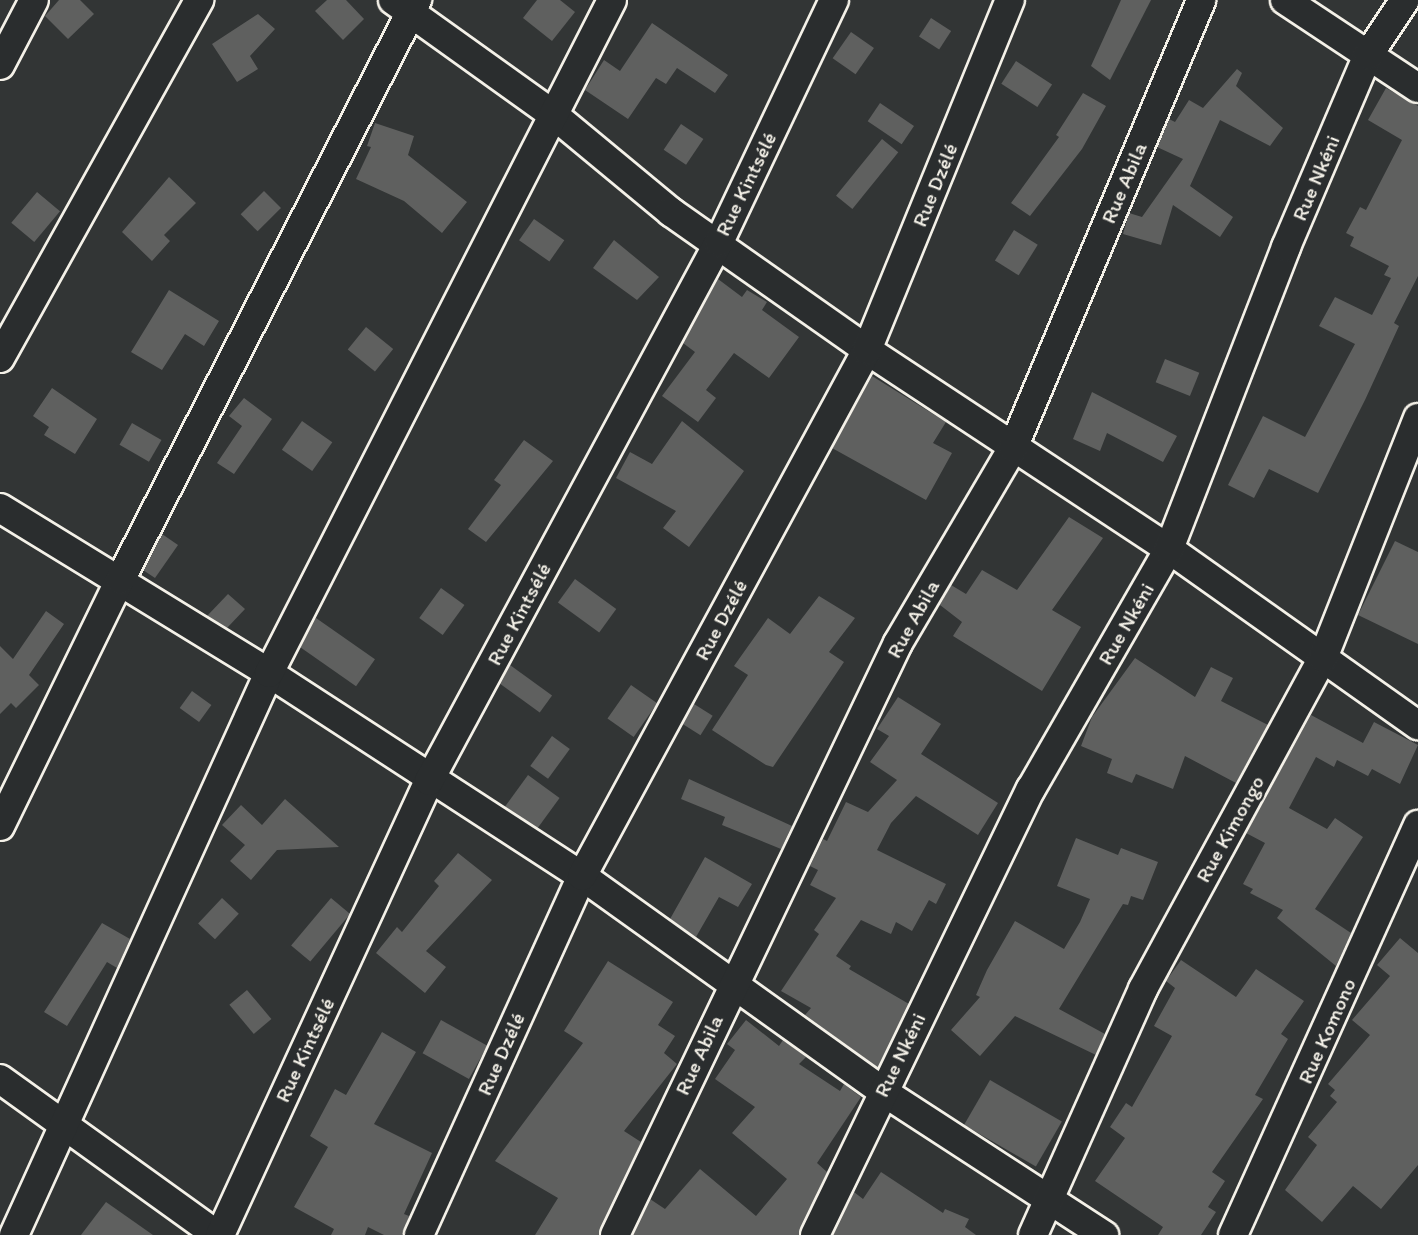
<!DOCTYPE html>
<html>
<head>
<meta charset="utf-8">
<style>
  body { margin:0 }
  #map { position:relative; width:1418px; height:1235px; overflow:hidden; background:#323535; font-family:Itim,sans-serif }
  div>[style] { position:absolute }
  .building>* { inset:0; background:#5f605f; transform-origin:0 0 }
  .roads { filter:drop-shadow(2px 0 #f4f1e8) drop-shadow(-2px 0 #f4f1e8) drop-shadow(0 2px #f4f1e8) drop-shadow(0 -2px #f4f1e8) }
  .minor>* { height:28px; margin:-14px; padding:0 14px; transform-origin:14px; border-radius:14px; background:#2a2d2e }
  span { translate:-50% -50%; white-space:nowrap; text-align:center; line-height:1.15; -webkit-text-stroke:4.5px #2a2d2e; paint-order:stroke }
  .street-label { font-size:21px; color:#f4f1e8 }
</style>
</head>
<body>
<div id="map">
  <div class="building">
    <i style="clip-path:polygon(59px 0,80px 0,94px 14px,68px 39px,45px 16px)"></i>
    <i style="clip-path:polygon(327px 0,346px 0,364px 19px,343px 40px,315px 11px)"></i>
    <i style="clip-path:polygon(537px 0,560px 0,575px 12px,552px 41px,523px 18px)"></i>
    <i style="clip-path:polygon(1121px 0,1151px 0,1110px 80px,1091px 66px)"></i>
    <i style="clip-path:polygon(258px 14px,275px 29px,250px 56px,258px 69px,237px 82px,212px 44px)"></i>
    <i style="left:931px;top:18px;width:24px;height:22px;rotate:33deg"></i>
    <i style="clip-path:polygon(652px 23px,728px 75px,715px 93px,677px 68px,666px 84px,656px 78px,628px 119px,585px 90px,604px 60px,620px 71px)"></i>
    <i style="left:851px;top:32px;width:28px;height:32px;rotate:35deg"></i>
    <i style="left:1016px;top:61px;width:43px;height:27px;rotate:33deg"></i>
    <i style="clip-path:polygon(1237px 69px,1242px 73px,1236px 86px,1283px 128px,1270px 146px,1220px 120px,1190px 186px,1233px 217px,1220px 237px,1173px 205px,1161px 245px,1123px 234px,1129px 213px,1142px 217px,1183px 159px,1157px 147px,1169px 119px,1175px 122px,1189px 100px,1203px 108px)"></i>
    <i style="clip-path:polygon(1386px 88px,1418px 106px,1418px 276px,1394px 323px,1399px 326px,1365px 400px,1318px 493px,1269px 469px,1254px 498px,1228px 485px,1263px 416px,1305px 437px,1355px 344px,1319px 326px,1335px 297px,1372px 315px,1391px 278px,1384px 275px,1389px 266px,1350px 246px,1354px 237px,1346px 233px,1360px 207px,1366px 210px,1402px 140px,1368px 120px)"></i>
    <i style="clip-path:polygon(1083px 93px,1106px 106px,1082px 149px,1030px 216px,1011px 203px,1059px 137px,1056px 135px)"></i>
    <i style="left:880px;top:103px;width:41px;height:22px;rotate:34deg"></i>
    <i style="clip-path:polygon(375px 123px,414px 136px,408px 155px,467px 202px,442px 233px,404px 201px,356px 179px,371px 147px,367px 146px)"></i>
    <i style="left:681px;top:124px;width:27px;height:31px;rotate:34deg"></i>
    <i style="left:882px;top:139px;width:21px;height:73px;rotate:39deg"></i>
    <i style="clip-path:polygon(169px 177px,196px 203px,164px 235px,170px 241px,152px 261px,122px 232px)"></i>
    <i style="left:264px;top:191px;width:24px;height:33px;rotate:45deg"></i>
    <i style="left:37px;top:192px;width:30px;height:40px;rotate:40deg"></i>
    <i style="left:534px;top:219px;width:37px;height:26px;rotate:35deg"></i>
    <i style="left:1014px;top:230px;width:28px;height:36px;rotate:32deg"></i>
    <i style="clip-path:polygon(614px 240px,659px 277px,637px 300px,593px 268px)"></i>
    <i style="clip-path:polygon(718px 279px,742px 297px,747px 290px,767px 302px,762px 310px,799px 337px,769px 378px,734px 353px,706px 390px,716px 398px,698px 422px,662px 396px,695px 352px,683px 343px)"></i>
    <i style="clip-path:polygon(169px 290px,219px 321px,204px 346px,185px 334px,162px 370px,131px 352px)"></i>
    <i style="left:366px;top:327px;width:35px;height:29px;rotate:39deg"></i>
    <i style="left:1165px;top:359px;width:37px;height:25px;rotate:22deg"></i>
    <i style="clip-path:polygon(872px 376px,946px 422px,933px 443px,952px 453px,926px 500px,832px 448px)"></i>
    <i style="clip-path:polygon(52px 388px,97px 419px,75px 454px,44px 435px,49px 427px,33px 416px)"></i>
    <i style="clip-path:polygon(1092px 392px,1177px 436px,1163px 462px,1107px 433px,1100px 451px,1073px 439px)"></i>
    <i style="clip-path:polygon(244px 398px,272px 419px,234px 474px,217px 463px,242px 426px,229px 416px)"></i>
    <i style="left:302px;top:421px;width:37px;height:35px;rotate:35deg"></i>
    <i style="clip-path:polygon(682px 421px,744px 471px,689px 547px,663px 528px,676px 511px,616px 478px,630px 452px,652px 464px)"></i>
    <i style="left:132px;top:423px;width:34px;height:25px;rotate:30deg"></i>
    <i style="clip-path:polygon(524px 440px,553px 461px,486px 542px,468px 529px,501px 485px,494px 480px)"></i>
    <i style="clip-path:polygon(1069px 517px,1103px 538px,1052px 610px,1081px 627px,1042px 691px,953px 636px,962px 622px,940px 605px,951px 585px,966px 594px,982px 570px,1017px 590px)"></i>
    <i style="clip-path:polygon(162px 534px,178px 545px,155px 578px,143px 570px)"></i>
    <i style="clip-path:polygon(1395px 541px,1418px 552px,1418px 644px,1358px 615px)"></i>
    <i style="left:575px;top:579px;width:51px;height:29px;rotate:36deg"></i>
    <i style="left:441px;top:588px;width:29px;height:37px;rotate:36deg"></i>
    <i style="clip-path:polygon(228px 594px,245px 609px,227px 628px,207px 616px)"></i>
    <i style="clip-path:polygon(819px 596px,855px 618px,829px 652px,844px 662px,773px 767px,766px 765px,712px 730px,748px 675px,734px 666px,768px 618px,790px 634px)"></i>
    <i style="clip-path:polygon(46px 611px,64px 624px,29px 675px,39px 685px,16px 708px,11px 703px,0 714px,0 646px,13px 659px)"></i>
    <i style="left:316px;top:618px;width:72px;height:33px;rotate:35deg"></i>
    <i style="clip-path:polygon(1135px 658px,1195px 697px,1211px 667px,1233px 678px,1221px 701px,1268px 725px,1236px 783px,1185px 756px,1173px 789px,1136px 774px,1132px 783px,1107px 773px,1112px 759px,1081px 746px,1092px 717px)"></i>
    <i style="left:510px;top:665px;width:52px;height:21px;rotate:36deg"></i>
    <i style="left:631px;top:685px;width:32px;height:41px;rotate:35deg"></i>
    <i style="left:192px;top:691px;width:24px;height:21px;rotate:36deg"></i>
    <i style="clip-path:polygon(898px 697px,941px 724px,921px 754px,998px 803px,978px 835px,916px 796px,891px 823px,877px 850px,946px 884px,936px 904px,929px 900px,912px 931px,896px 922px,891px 934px,861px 920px,836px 956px,851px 966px,849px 969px,909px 1004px,878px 1068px,805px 1015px,811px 1008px,781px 991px,819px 934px,814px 930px,836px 898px,810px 885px,818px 870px,810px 866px,823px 839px,827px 841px,846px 802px,868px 812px,897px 780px,870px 762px,889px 736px,877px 729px)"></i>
    <i style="left:694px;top:704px;width:22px;height:23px;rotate:32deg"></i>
    <i style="clip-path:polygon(1311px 715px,1363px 743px,1374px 722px,1418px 745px,1400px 784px,1372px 769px,1368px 776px,1337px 760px,1334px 767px,1316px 757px,1289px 808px,1327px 829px,1335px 818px,1363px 837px,1315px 909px,1351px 933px,1336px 966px,1277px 918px,1283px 910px,1250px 893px,1253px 889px,1243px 884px,1265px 843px,1246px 833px)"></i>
    <i style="left:552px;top:736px;width:22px;height:37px;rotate:36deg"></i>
    <i style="left:528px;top:775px;width:39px;height:39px;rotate:36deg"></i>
    <i style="clip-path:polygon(689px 779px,792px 826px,781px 849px,722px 825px,725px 817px,681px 799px)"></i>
    <i style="clip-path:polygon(285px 799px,339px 847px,277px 850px,251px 880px,230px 861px,245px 845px,222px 825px,241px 805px,262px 825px)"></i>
    <i style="clip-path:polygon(1076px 838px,1118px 855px,1121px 848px,1158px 862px,1143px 900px,1131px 896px,1128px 905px,1123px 904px,1059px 1009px,1105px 1034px,1096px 1055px,1015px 1016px,980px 1056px,951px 1030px,980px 997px,976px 995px,987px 970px,1015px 921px,1064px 949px,1080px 922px,1090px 899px,1057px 886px)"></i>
    <i style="clip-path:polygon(458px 853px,492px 880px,426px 951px,446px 967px,425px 993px,376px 953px,397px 927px,402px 932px,439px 886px,434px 881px)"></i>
    <i style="clip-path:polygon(705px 857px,752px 884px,738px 907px,719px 897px,696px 937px,670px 919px)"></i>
    <i style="left:222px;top:898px;width:23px;height:35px;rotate:43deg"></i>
    <i style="left:331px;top:898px;width:25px;height:62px;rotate:40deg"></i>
    <i style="clip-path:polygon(102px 923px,130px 939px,117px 968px,107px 962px,67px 1026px,44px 1012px)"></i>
    <i style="clip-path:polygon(1400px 938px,1418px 953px,1418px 1165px,1381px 1209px,1353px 1186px,1322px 1222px,1285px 1190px,1317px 1145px,1308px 1137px,1337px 1102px,1330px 1096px,1335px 1090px,1328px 1084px,1370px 1035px,1352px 1020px,1390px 976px,1377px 965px)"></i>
    <i style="clip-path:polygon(1181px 960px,1236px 997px,1256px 969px,1304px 1001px,1281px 1034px,1288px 1039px,1255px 1095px,1263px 1099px,1212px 1172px,1225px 1181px,1208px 1207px,1216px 1212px,1201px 1235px,1158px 1235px,1163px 1227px,1095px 1181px,1125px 1138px,1110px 1127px,1126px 1103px,1132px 1107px,1172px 1036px,1154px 1026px,1175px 988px,1166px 981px)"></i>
    <i style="clip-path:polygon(608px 961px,673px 1002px,658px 1025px,675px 1036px,664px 1053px,677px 1064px,624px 1131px,641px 1142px,599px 1235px,535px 1235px,558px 1198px,495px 1161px,583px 1043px,564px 1031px)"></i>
    <i style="left:247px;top:990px;width:38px;height:23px;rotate:50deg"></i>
    <i style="left:441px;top:1020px;width:53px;height:38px;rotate:29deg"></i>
    <i style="clip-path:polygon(746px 1020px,779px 1046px,783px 1040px,806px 1057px,799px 1064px,840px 1091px,844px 1084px,861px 1097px,817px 1163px,827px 1172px,799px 1235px,633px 1235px,650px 1199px,665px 1209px,700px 1169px,756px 1216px,787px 1179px,732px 1133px,755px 1107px,715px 1079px,735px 1050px,727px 1044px)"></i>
    <i style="clip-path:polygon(382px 1032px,416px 1052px,374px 1124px,432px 1153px,404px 1214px,409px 1216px,403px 1235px,384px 1235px,368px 1227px,365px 1235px,331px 1235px,334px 1229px,294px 1207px,328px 1147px,310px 1136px,335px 1089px,346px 1095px)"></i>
    <i style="left:990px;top:1080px;width:83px;height:52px;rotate:30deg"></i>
    <i style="clip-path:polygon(881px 1172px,943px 1213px,945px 1209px,969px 1219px,965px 1227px,976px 1235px,833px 1235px,854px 1192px,863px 1199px)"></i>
    <i style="clip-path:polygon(106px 1202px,153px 1235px,81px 1235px)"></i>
  </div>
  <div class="roads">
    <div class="minor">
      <i style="left:393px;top:0;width:199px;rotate:35.6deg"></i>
      <i style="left:555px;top:116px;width:151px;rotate:39.6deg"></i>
      <i style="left:671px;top:212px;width:240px;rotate:35.1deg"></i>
      <i style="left:867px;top:350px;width:362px;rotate:33.4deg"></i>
      <i style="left:1169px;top:549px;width:305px;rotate:35.3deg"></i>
      <i style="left:1285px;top:0;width:159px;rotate:33.5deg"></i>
      <i style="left:0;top:65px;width:73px;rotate:-62.4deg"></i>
      <i style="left:0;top:358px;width:410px;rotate:-60.9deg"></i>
      <i style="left:0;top:508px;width:316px;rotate:31.5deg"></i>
      <i style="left:269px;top:673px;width:373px;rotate:33deg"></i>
      <i style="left:582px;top:876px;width:369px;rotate:35.6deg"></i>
      <i style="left:882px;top:1091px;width:265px;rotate:33deg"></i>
      <i style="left:0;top:826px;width:274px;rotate:-64deg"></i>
      <i style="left:120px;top:580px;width:652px;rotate:-62.88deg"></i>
      <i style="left:0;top:1079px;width:267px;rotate:35.7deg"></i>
      <i style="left:14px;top:1235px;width:617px;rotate:-65.59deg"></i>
      <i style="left:269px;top:673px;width:755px;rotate:-62.99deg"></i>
      <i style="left:220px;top:1235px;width:500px;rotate:-65.3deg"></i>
      <i style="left:429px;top:781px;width:612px;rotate:-61.72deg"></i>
      <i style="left:719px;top:242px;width:268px;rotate:-64.6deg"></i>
      <i style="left:419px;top:1235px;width:394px;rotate:-65.6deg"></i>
      <i style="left:582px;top:876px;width:598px;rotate:-61.55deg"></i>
      <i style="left:867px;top:350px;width:378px;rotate:-67.8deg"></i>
      <i style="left:615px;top:1235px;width:656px;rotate:-64.45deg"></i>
      <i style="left:898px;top:643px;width:226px;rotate:-59.5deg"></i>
      <i style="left:1013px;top:448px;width:486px;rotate:-67.2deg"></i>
      <i style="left:815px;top:1235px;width:496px;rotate:-64.2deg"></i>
      <i style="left:1031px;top:789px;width:277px;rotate:-60.1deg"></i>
      <i style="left:1169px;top:549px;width:324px;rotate:-68.8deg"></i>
      <i style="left:1286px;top:247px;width:209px;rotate:-66.9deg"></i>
      <i style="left:1368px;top:55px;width:66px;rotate:-56.1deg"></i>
      <i style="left:1033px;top:1235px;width:269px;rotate:-65.9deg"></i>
      <i style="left:1143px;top:989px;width:377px;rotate:-61.5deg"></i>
      <i style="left:1323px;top:658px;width:258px;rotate:-68.4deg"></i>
      <i style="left:1233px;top:1235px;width:450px;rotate:-65.7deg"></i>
    </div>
  </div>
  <div class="street-label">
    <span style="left:1316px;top:178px;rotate:-67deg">Rue Nkéni</span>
    <span style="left:1124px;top:183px;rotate:-67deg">Rue Abila</span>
    <span style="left:746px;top:184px;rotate:-64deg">Rue Kintsélé</span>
    <span style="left:935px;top:185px;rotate:-68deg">Rue Dzélé</span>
    <span style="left:519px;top:614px;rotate:-62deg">Rue Kintsélé</span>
    <span style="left:913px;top:619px;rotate:-61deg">Rue Abila</span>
    <span style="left:721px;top:620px;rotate:-62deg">Rue Dzélé</span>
    <span style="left:1126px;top:624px;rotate:-60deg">Rue Nkéni</span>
    <span style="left:1230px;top:829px;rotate:-61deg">Rue Kimongo</span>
    <span style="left:1327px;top:1031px;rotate:-66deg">Rue Komono</span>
    <span style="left:305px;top:1050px;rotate:-65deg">Rue Kintsélé</span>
    <span style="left:501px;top:1054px;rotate:-66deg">Rue Dzélé</span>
    <span style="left:699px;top:1055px;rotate:-65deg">Rue Abila</span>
    <span style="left:900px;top:1055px;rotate:-64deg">Rue Nkéni</span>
  </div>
</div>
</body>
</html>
